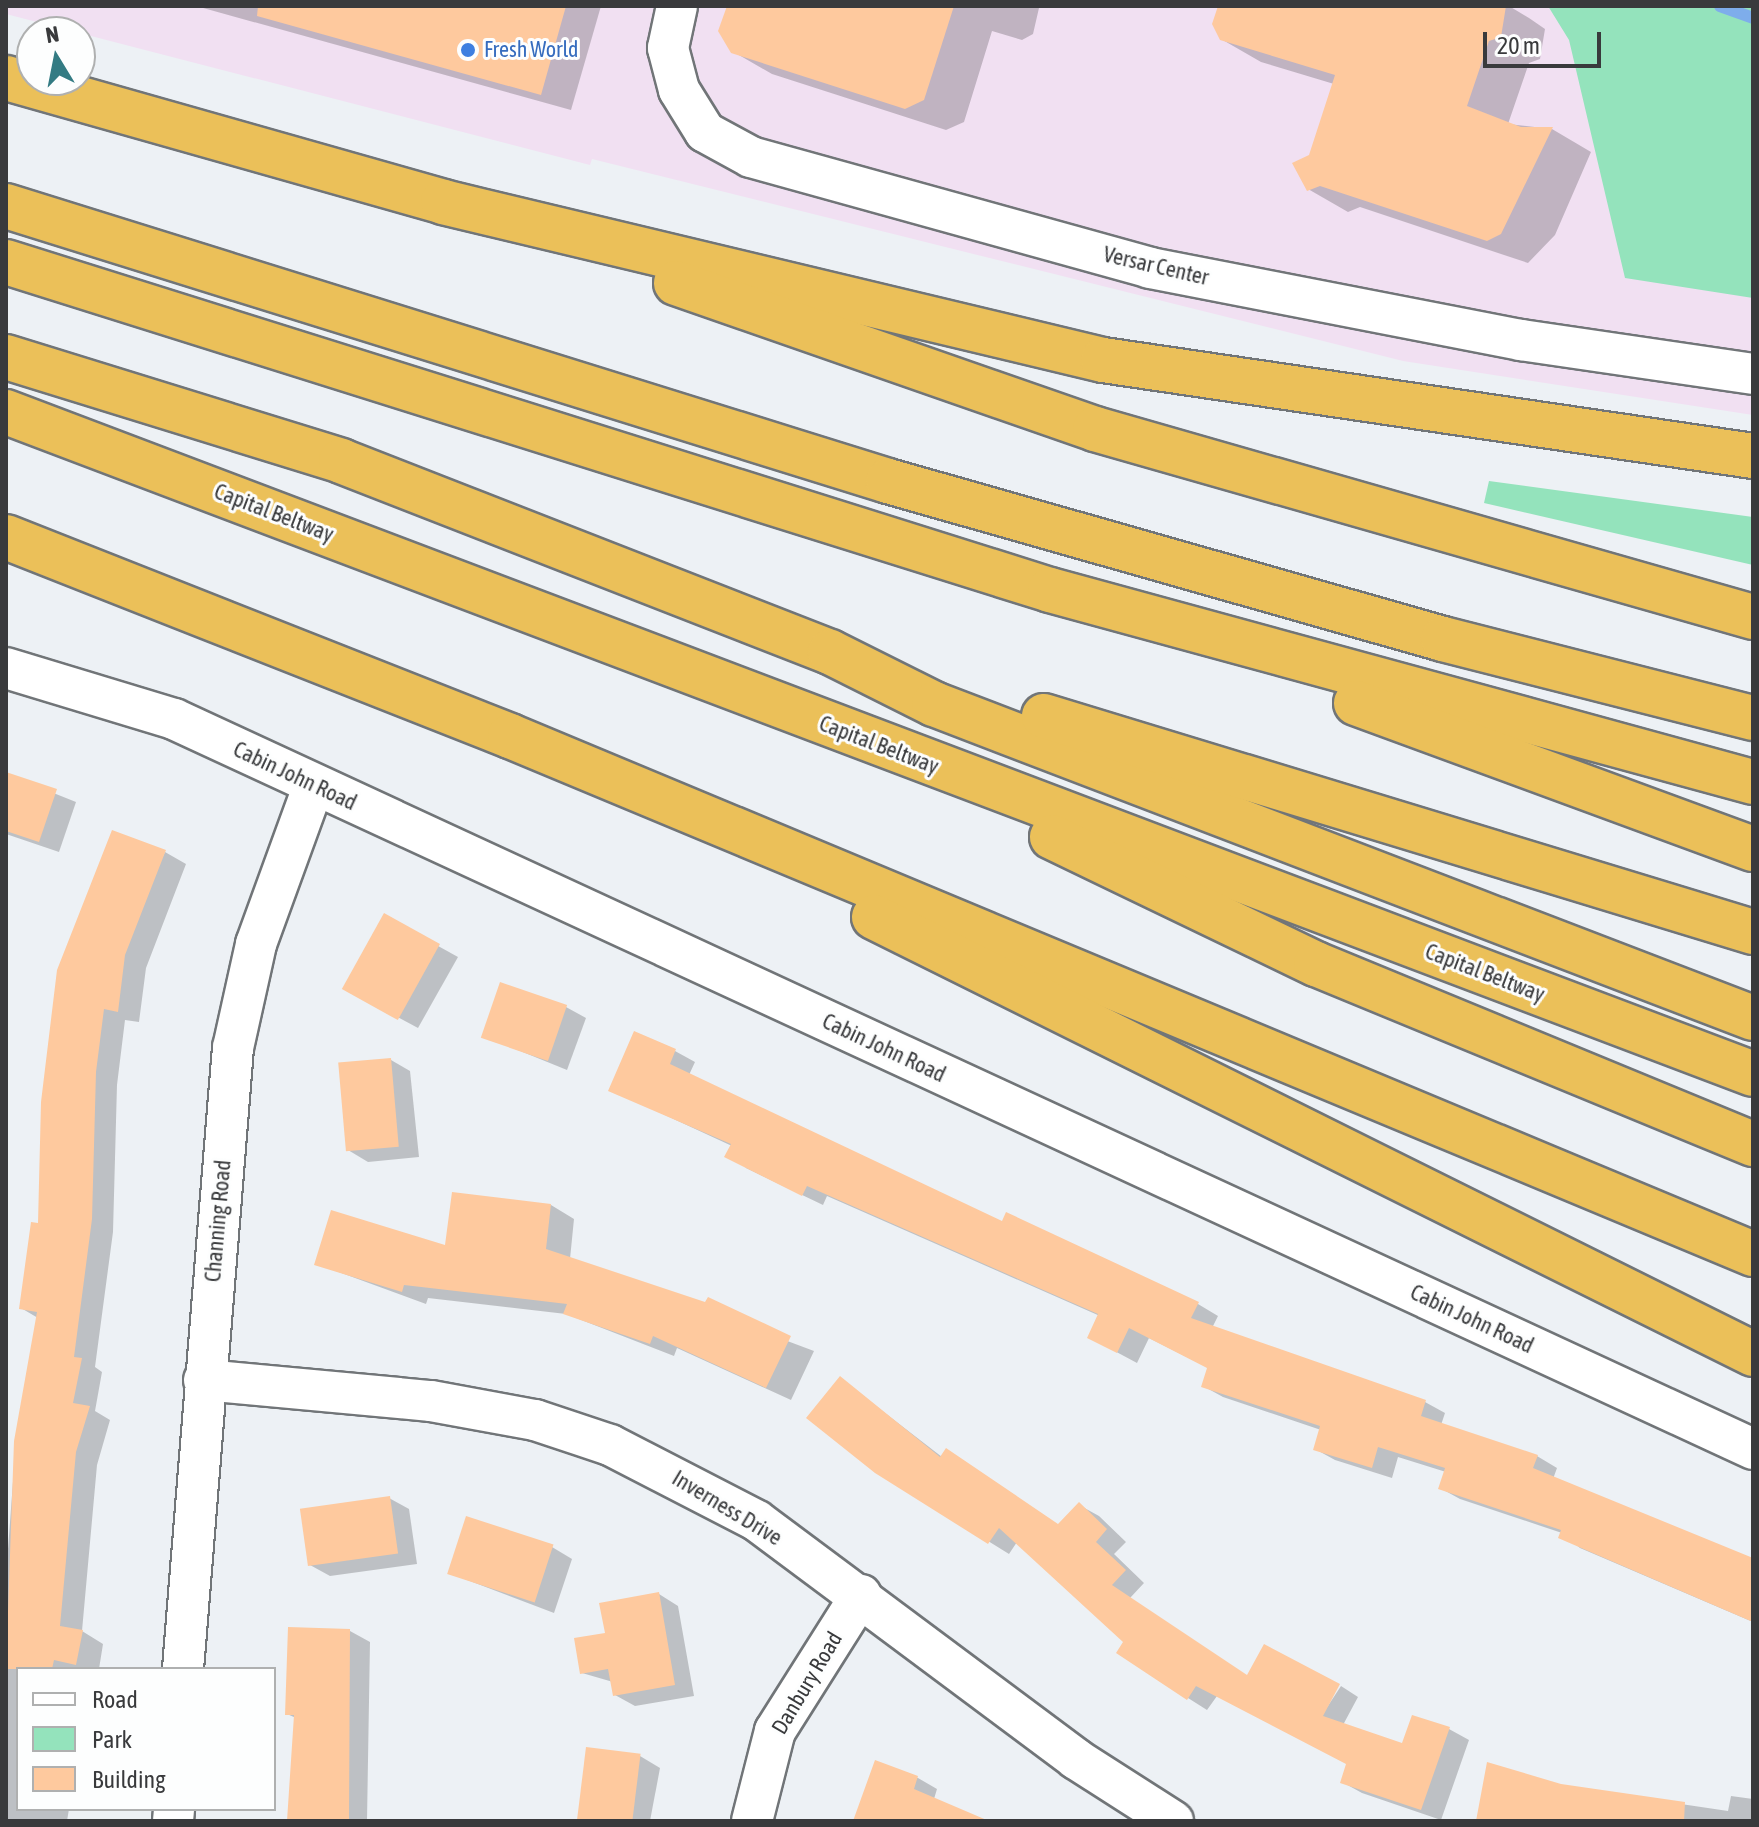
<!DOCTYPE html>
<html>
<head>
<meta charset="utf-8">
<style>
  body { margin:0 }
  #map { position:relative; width:1759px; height:1827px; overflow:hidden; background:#edf1f5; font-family:"Asap Condensed",sans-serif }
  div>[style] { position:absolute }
  .commercial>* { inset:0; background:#f1e0f2 }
  .green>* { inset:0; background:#94e3bc }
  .shadow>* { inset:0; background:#0003 }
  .stream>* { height:12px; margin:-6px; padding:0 6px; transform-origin:6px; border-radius:6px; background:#7eadeb }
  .building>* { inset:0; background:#fec99e; transform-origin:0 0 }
  .roads { filter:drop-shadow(2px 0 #717578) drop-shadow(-2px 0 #717578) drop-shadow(0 2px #717578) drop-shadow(0 -2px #717578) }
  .street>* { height:40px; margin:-20px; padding:0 20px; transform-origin:20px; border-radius:20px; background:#fff }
  .highway>* { height:44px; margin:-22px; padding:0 22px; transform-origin:22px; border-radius:22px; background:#ebc059 }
  .dots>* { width:22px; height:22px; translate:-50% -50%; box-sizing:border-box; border:4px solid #fdfefe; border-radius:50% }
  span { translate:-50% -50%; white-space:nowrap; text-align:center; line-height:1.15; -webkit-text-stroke:6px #fdfefe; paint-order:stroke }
  .shop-label { font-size:22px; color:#366cbe }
  .left { translate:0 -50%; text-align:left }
  .street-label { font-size:22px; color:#393a3c }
  .frame { position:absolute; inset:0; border:8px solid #393a3c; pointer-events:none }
  .legend { position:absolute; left:16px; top:1667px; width:260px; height:144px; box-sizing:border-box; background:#fdfefe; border:2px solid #afb0b0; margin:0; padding:10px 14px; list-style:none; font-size:24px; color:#393a3c }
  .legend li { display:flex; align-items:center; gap:16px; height:40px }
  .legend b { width:40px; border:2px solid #afb0b0 }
  .north { position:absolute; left:16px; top:16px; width:80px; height:80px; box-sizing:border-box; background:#fdfefe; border:2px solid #afb0b0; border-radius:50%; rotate:350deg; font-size:22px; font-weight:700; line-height:32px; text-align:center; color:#393a3c }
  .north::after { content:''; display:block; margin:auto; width:28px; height:36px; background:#337b83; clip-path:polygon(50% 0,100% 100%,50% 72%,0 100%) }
  .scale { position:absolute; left:1483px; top:32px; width:118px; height:36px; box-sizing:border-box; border:4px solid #393a3c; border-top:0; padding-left:10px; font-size:24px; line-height:28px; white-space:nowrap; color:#393a3c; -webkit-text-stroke:6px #fdfefe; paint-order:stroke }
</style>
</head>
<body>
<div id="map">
  <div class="commercial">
    <i style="clip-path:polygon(6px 6px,1753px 6px,1753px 415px,1403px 361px,592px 159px,590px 165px,6px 14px)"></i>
  </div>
  <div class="green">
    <i style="clip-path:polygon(1548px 6px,1753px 6px,1753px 298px,1625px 278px,1569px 40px)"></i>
    <i style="clip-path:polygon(1489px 481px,1753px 517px,1753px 565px,1484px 503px)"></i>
  </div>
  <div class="shadow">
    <i style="clip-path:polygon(196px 6px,601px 6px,571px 110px)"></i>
    <i style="clip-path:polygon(729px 6px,1039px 6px,1039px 8px,1033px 34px,1022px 40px,992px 31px,964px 122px,946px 130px,772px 74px,732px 51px)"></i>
    <i style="clip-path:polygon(1220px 6px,1509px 6px,1529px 18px,1545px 29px,1540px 59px,1529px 63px,1508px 124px,1552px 129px,1591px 152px,1555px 235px,1528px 263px,1360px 207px,1348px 212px,1308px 189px,1334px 84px,1261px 62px,1221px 39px)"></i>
    <i style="clip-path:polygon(6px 774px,76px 802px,59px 852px,6px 834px)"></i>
    <i style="clip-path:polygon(165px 852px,186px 864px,146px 968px,139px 1022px,125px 1020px,117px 1085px,113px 1232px,95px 1367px,102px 1372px,95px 1411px,110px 1420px,97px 1465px,82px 1631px,103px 1644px,99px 1669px,18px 1669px,18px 1809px,69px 1809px,67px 1821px,6px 1821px,6px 1576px,16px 1441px,38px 1318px,21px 1308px,40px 1226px,43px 1102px)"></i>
    <i style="clip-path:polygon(384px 916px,458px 957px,418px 1028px,364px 999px)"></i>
    <i style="clip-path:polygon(566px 1007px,586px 1018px,567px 1070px,483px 1036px)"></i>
    <i style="clip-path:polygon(675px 1051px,695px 1062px,689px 1075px,1003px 1224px,1007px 1215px,1198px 1304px,1218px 1316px,1212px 1328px,1425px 1402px,1445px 1413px,1441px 1425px,1537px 1456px,1557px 1468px,1553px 1479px,1753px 1565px,1753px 1622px,1580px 1548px,1562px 1533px,1460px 1499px,1440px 1488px,1446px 1472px,1398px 1457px,1392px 1478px,1335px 1460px,1315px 1449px,1321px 1430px,1223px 1397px,1203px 1386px,1209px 1368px,1149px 1338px,1137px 1363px,1109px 1348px,1100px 1316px,827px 1196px,823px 1205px,746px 1168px,732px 1146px,611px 1090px)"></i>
    <i style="clip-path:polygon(391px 1060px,410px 1071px,419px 1157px,368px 1162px,348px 1150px)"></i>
    <i style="clip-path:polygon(551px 1205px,574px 1219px,570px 1259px,814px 1351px,791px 1400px,677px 1348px,674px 1356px,566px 1314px,428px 1298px,426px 1304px,317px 1264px,447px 1247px)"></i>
    <i style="clip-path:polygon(841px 1379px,942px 1457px,1060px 1526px,1079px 1505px,1099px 1516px,1126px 1542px,1114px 1554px,1144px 1583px,1130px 1598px,1316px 1724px,1341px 1686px,1358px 1697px,1343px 1725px,1403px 1746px,1449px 1729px,1469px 1740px,1441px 1820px,1362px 1793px,1342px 1782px,1348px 1764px,1217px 1696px,1207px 1710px,1188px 1698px,1017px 1542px,1009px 1554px,877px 1472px)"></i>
    <i style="clip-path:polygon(389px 1498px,409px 1509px,417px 1564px,330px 1576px,310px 1565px)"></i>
    <i style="clip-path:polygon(552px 1547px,572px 1559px,554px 1613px,449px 1573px)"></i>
    <i style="clip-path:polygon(659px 1594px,678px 1606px,694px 1696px,635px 1706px,615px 1695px,613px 1682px,582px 1673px,607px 1634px)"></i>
    <i style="clip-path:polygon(350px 1631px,370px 1642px,367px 1821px,289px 1821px,296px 1718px,287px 1714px)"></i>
    <i style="clip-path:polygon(640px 1756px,660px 1768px,650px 1821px,579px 1821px)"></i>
    <i style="clip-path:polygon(876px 1763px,918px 1778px,937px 1789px,934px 1799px,979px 1821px,855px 1821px)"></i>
    <i style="clip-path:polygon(1560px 1786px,1728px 1811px,1731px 1796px,1753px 1799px,1753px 1821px,1478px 1821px)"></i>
  </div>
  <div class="stream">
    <i style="left:1720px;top:6px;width:35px;rotate:20deg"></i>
  </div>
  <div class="building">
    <i style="clip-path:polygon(258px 6px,566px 6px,541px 95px,257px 16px)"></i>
    <i style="clip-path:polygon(727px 6px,954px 6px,924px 100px,905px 109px,731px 53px,718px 31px)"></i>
    <i style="clip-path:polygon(1218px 6px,1506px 6px,1501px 37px,1489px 41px,1467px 106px,1521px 127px,1553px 127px,1501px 234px,1487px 241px,1320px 186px,1307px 191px,1292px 163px,1309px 155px,1335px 75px,1220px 40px,1212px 24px)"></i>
    <i style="clip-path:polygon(6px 772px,57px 789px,39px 842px,6px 831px)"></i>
    <i style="clip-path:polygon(112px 830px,166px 850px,125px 955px,118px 1012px,104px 1009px,96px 1072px,92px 1219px,74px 1357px,82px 1358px,73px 1403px,90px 1406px,76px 1452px,60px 1626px,83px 1630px,76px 1665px,54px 1660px,52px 1669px,6px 1669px,14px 1441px,37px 1312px,19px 1309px,31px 1222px,38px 1223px,41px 1102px,57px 970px)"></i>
    <i style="left:384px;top:913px;width:64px;height:87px;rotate:29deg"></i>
    <i style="left:500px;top:982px;width:71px;height:59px;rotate:19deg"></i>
    <i style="clip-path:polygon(634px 1031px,676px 1049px,670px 1064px,1002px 1221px,1006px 1212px,1199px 1302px,1191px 1318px,1426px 1400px,1421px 1416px,1538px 1455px,1533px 1468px,1753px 1558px,1753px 1622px,1558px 1538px,1561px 1530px,1438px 1489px,1445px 1468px,1378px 1447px,1372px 1468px,1313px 1450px,1320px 1426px,1201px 1387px,1207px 1368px,1129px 1328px,1117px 1353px,1087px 1338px,1098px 1314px,807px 1186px,802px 1196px,724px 1157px,731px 1144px,608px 1091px)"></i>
    <i style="left:391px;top:1058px;width:89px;height:53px;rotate:85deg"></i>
    <i style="clip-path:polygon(452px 1192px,551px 1204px,546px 1249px,705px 1302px,708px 1297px,791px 1336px,766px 1388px,653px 1336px,650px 1344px,563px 1314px,567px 1304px,404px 1285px,402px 1292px,314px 1265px,331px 1210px,445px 1245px)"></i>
    <i style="clip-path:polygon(840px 1376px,940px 1457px,946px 1448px,1058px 1524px,1079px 1502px,1107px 1529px,1096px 1542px,1126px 1570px,1112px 1585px,1247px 1675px,1264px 1644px,1340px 1684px,1323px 1716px,1402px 1743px,1412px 1715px,1450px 1727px,1421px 1810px,1340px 1783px,1346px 1764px,1196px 1686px,1187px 1700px,1116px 1653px,1123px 1642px,999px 1528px,988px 1544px,875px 1473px,806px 1418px)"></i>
    <i style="left:390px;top:1496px;width:58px;height:91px;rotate:82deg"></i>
    <i style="left:466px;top:1516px;width:92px;height:61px;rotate:18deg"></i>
    <i style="clip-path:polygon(659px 1592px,675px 1685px,613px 1696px,608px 1669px,580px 1674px,574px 1638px,605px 1633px,599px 1603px)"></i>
    <i style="clip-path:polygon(288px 1627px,350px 1629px,349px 1821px,287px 1821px,294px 1715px,285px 1715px)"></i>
    <i style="left:586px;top:1747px;width:55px;height:75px;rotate:7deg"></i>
    <i style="clip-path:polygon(875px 1760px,918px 1776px,914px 1789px,989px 1821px,853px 1821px)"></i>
    <i style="clip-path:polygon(1487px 1762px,1561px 1784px,1685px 1802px,1684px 1821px,1476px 1821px)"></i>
  </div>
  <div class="roads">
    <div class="street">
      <i style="left:677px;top:6px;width:43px;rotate:102.1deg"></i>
      <i style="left:668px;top:48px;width:43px;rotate:75.3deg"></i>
      <i style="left:679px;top:90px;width:49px;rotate:58.2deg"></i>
      <i style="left:705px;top:132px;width:52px;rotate:28.5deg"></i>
      <i style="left:751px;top:157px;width:414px;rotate:15.5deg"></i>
      <i style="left:1150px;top:268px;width:378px;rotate:11deg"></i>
      <i style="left:1521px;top:340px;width:234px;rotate:8.3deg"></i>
      <i style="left:6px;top:668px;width:176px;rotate:16.9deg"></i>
      <i style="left:174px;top:719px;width:1740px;rotate:24.81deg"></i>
      <i style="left:204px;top:1380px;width:228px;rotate:5.3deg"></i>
      <i style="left:431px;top:1401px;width:106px;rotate:10.4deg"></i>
      <i style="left:535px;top:1420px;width:79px;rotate:18.4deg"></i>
      <i style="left:610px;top:1445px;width:165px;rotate:27.3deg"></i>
      <i style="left:757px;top:1521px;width:398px;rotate:36.7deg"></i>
      <i style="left:1076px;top:1759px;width:115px;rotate:32.6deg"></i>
      <i style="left:183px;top:1669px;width:623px;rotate:-85.4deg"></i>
      <i style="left:233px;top:1048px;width:107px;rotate:-77.5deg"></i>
      <i style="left:256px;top:944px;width:169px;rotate:-70deg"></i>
      <i style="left:173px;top:1821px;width:12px;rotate:-85deg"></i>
      <i style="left:752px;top:1821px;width:93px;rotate:-75.7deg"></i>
      <i style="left:775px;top:1731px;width:161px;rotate:-57.7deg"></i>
    </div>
    <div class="highway">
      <i style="left:6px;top:78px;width:454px;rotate:15.8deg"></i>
      <i style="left:443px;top:202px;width:679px;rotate:13.46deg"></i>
      <i style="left:1103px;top:360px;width:657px;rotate:8.4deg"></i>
      <i style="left:6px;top:206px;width:924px;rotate:17.32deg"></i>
      <i style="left:888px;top:481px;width:577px;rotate:15.89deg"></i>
      <i style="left:1443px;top:639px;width:320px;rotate:14.3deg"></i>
      <i style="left:6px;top:262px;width:1094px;rotate:17.44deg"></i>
      <i style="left:1050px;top:590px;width:729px;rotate:15.28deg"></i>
      <i style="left:676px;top:283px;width:444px;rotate:19.2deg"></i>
      <i style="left:1095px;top:429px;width:684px;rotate:15.95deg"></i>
      <i style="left:6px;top:357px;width:351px;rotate:17.2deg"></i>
      <i style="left:341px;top:461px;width:525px;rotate:21.34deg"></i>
      <i style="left:830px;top:652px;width:116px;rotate:26.6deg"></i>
      <i style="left:934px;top:704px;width:877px;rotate:20.98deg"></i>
      <i style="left:6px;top:412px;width:1868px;rotate:20.75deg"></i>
      <i style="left:6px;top:537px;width:542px;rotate:21.55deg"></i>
      <i style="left:510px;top:736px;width:1347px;rotate:22.62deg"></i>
      <i style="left:1356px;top:703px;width:423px;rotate:20.2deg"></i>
      <i style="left:1044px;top:716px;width:741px;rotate:16.94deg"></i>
      <i style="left:1052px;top:837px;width:293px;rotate:25.7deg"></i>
      <i style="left:1316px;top:964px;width:473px;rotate:22.4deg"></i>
      <i style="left:874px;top:917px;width:982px;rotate:26.43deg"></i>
    </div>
  </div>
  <div class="dots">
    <i style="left:468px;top:50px;background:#3f7fe0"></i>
  </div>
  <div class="shop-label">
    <span class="left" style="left:484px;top:50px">Fresh World</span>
  </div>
  <div class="street-label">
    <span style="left:1156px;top:266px;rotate:13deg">Versar Center</span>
    <span style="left:274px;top:513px;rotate:21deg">Capital Beltway</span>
    <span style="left:879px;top:745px;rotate:21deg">Capital Beltway</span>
    <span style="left:295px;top:776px;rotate:25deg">Cabin John Road</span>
    <span style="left:1485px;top:973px;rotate:21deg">Capital Beltway</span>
    <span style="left:884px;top:1048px;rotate:25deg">Cabin John Road</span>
    <span style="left:218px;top:1221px;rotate:-85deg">Channing Road</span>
    <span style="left:1472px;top:1319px;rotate:25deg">Cabin John Road</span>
    <span style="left:727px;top:1508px;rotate:31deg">Inverness Drive</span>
    <span style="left:807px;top:1683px;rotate:-59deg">Danbury Road</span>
  </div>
  <div class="frame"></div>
  <ul class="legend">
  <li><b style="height:10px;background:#fff"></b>Road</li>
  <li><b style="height:22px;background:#94e3bc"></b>Park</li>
  <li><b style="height:22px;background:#fec99e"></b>Building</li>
  </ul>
  <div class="north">N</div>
  <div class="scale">20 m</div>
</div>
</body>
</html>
